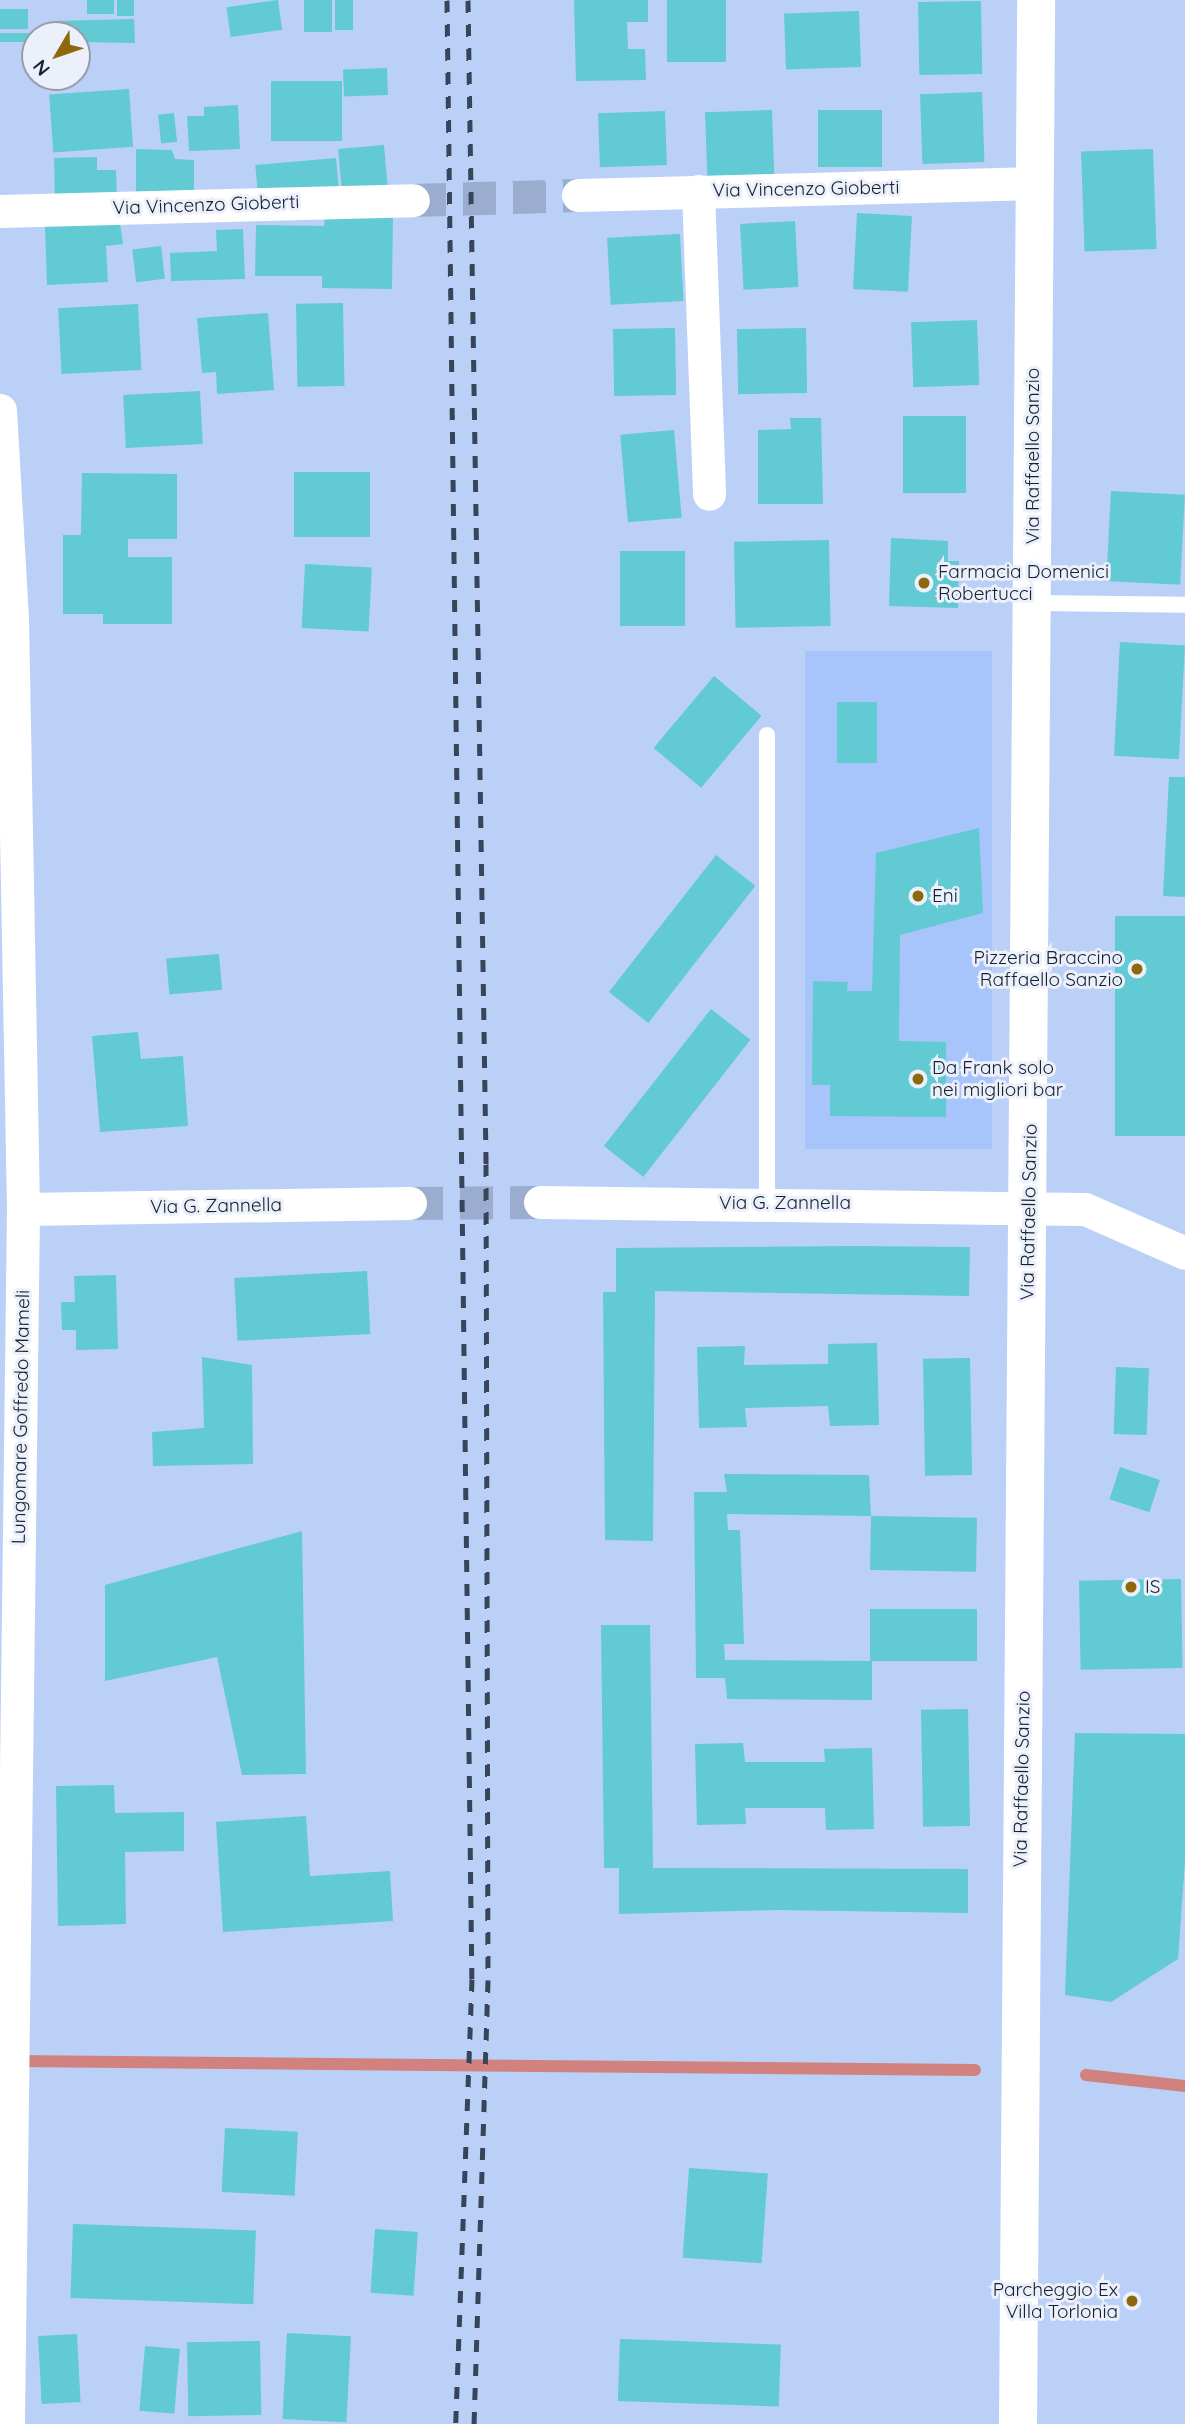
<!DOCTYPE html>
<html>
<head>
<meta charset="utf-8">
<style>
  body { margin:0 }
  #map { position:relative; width:1185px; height:2424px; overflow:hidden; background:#bbd0f7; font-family:Quicksand,sans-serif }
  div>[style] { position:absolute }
  .built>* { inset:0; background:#a7c5fb; transform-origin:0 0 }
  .stream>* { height:12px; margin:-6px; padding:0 6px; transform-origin:6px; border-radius:6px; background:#d1827f }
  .building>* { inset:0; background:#61cad3; transform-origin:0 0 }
  .minor-tunnel>* { height:33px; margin-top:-16.5px; transform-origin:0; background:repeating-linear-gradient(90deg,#9aadcf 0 33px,transparent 0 50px) }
  .service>* { height:16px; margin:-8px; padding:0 8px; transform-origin:8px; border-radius:8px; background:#fff }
  .minor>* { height:33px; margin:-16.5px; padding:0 16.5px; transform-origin:16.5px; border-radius:16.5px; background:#fff }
  .secondary>* { height:38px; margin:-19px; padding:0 19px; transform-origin:19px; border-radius:19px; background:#fff }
  .rail>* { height:5px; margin-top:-2.5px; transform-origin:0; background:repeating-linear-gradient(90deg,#384459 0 12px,transparent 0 24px) }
  .dots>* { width:19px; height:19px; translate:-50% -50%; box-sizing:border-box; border:4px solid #ebf0fa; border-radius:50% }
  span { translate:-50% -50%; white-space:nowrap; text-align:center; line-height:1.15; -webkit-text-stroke:6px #ebf0fa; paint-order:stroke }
  .street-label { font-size:19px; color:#162031 }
  .poi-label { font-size:19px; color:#162031 }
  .left { translate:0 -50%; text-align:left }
  .right { translate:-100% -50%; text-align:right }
  .north { position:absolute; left:21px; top:21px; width:70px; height:70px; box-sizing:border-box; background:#ebf0fa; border:2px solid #969daa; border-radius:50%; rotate:231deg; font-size:19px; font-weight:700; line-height:28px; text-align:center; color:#162031 }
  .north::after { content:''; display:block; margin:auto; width:24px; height:32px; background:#8e680c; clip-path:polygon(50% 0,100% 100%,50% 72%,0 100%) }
</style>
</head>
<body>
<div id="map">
  <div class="built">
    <i style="left:805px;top:651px;width:187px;height:498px"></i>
  </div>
  <div class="stream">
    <i style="left:13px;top:2061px;width:962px;rotate:0.54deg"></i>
    <i style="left:1086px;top:2075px;width:100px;rotate:6.3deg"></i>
  </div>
  <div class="building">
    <i style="left:87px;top:0;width:27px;height:14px"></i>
    <i style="left:117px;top:0;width:17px;height:16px"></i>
    <i style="left:278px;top:0;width:30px;height:52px;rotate:82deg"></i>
    <i style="left:304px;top:0;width:28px;height:32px"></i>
    <i style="left:335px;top:0;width:18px;height:30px"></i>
    <i style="clip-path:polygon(574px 0,648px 0,648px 22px,627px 22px,628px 49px,645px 49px,646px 80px,576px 81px)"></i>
    <i style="left:667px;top:0;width:59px;height:62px"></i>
    <i style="left:981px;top:1px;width:73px;height:63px;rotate:89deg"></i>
    <i style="left:0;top:9px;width:28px;height:20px"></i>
    <i style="left:859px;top:11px;width:56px;height:75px;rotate:88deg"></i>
    <i style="clip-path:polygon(134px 19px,135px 43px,77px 42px,77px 35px,56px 35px,54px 21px)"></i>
    <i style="left:0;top:33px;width:35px;height:9px"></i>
    <i style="left:387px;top:68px;width:27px;height:44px;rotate:88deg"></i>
    <i style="left:271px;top:81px;width:71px;height:60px"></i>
    <i style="left:129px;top:89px;width:58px;height:80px;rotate:86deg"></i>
    <i style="left:982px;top:92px;width:70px;height:62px;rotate:88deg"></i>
    <i style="clip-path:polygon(238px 105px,240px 149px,189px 151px,187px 116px,204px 116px,204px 107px)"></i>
    <i style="left:772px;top:110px;width:64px;height:67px;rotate:88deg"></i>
    <i style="left:818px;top:110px;width:64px;height:57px"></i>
    <i style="left:665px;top:111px;width:54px;height:67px;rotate:88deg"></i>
    <i style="left:174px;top:113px;width:29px;height:16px;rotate:84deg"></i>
    <i style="left:384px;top:145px;width:46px;height:46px;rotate:85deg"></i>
    <i style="clip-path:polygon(136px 149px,172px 150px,175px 159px,194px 160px,194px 195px,136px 194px)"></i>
    <i style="left:1153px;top:149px;width:100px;height:72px;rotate:88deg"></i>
    <i style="clip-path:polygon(97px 157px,97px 170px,116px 170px,117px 198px,55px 200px,54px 158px)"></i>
    <i style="left:336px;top:158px;width:35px;height:81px;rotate:85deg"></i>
    <i style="left:857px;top:213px;width:55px;height:76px;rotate:3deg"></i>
    <i style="clip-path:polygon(325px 216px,393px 216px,392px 289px,322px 288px,322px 276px,255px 276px,256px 225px,324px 226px)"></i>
    <i style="left:795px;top:221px;width:66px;height:55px;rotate:87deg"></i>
    <i style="clip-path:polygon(120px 223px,123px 244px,106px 246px,108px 282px,47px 285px,45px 226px)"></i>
    <i style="clip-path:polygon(243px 229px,245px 279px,171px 281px,170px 253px,217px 251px,216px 230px)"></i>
    <i style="left:680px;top:234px;width:67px;height:73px;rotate:87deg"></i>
    <i style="left:161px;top:246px;width:33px;height:29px;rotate:83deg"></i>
    <i style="left:343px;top:303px;width:83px;height:47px;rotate:89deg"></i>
    <i style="left:138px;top:304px;width:66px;height:80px;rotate:87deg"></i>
    <i style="clip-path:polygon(268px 313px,274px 390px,217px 394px,216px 372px,202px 373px,197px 318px)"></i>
    <i style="left:977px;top:320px;width:65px;height:66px;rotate:88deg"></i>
    <i style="left:675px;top:328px;width:67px;height:62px;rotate:89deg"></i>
    <i style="left:806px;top:328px;width:65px;height:69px;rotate:89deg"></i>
    <i style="left:200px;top:391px;width:53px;height:77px;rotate:87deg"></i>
    <i style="left:903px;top:416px;width:63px;height:77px"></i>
    <i style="clip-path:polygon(790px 418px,821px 418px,823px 504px,758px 504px,758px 430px,791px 429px)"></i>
    <i style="left:674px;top:430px;width:88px;height:54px;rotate:85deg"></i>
    <i style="left:294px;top:472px;width:76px;height:65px"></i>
    <i style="clip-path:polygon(82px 473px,177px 474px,177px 539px,128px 539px,128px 557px,172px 557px,172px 624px,103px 624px,103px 614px,63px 614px,63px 535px,81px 535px)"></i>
    <i style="left:1111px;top:491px;width:74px;height:90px;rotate:3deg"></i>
    <i style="clip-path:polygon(891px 538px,948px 541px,948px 561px,959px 561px,958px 608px,889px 606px)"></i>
    <i style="left:829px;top:540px;width:86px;height:95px;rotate:89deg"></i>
    <i style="left:620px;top:551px;width:65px;height:75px"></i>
    <i style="left:305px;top:564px;width:67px;height:64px;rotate:3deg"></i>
    <i style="left:1120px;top:642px;width:65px;height:114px;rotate:3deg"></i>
    <i style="left:714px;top:676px;width:62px;height:94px;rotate:40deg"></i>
    <i style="left:837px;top:702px;width:40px;height:61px"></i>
    <i style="clip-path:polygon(1169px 777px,1185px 777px,1185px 897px,1163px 896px)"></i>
    <i style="clip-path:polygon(979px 828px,983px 913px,900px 935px,899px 1041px,946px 1042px,946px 1117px,830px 1116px,830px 1085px,812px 1085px,813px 981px,848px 982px,847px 991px,872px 991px,876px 853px)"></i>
    <i style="left:716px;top:855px;width:50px;height:174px;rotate:38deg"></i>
    <i style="left:1115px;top:916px;width:70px;height:220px"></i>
    <i style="left:219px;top:954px;width:36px;height:53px;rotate:85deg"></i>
    <i style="left:711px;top:1009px;width:50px;height:174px;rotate:38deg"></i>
    <i style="clip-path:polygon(138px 1032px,141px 1059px,183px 1056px,188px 1126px,100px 1132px,92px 1036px)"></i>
    <i style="clip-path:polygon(855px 1246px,970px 1247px,969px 1296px,655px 1291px,653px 1541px,605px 1540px,603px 1292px,616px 1292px,616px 1248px)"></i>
    <i style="left:367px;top:1271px;width:63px;height:133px;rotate:87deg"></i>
    <i style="clip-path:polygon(116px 1275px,118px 1349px,76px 1350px,76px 1330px,62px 1330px,61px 1302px,75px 1302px,74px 1276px)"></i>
    <i style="clip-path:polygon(877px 1343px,879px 1425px,830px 1426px,828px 1406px,745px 1408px,747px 1427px,699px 1428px,697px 1347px,745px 1346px,744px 1365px,828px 1364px,828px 1344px)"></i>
    <i style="clip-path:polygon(202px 1357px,252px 1365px,253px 1464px,153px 1466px,152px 1432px,204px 1428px)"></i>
    <i style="left:970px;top:1358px;width:117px;height:47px;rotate:89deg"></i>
    <i style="left:1116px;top:1367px;width:33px;height:67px;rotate:2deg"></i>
    <i style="left:1120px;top:1467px;width:42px;height:34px;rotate:18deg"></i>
    <i style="clip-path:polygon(724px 1474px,869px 1475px,871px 1516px,727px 1514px,728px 1530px,740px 1530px,744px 1644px,724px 1644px,725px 1660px,872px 1661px,872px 1700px,727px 1699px,725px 1678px,696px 1678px,694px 1492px,727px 1492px)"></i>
    <i style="left:871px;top:1516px;width:106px;height:54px;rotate:1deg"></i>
    <i style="clip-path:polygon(302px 1531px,306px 1774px,242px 1775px,217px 1657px,105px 1681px,105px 1585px)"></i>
    <i style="left:1181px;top:1579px;width:89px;height:102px;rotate:89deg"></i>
    <i style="left:870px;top:1609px;width:107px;height:52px"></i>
    <i style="clip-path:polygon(601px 1625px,650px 1625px,653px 1868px,968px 1869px,968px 1913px,778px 1910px,619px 1914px,619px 1868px,604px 1868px)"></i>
    <i style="left:968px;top:1709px;width:117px;height:47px;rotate:89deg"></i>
    <i style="clip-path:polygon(1075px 1733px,1185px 1734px,1185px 1861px,1178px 1959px,1111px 2002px,1065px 1995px)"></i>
    <i style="clip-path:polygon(743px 1743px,745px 1762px,825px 1762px,824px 1749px,872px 1748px,874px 1829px,826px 1830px,825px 1808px,745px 1808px,746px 1824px,697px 1825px,695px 1744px)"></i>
    <i style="clip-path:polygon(114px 1785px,115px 1813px,184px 1812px,184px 1851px,125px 1852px,126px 1924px,58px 1926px,56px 1786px)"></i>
    <i style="clip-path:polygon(306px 1816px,310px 1876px,390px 1871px,393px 1921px,223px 1932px,216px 1822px)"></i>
    <i style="left:225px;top:2128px;width:73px;height:64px;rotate:3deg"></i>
    <i style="left:689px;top:2168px;width:79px;height:90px;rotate:4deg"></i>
    <i style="left:73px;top:2224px;width:183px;height:74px;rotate:2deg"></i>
    <i style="left:375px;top:2229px;width:43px;height:64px;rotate:4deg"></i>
    <i style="left:287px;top:2333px;width:64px;height:86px;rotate:3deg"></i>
    <i style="left:77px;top:2334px;width:68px;height:39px;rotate:87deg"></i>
    <i style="left:620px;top:2339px;width:161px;height:62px;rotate:2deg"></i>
    <i style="left:260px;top:2341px;width:74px;height:73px;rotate:89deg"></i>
    <i style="left:145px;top:2346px;width:35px;height:65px;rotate:5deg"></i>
  </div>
  <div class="minor-tunnel">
    <i style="left:413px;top:200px;width:165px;rotate:-1.7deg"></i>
    <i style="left:410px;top:1203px;width:130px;rotate:-0.4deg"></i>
  </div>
  <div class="service">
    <i style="left:1032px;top:603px;width:153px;rotate:0.7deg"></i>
    <i style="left:767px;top:735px;width:468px;rotate:90deg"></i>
  </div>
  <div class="minor">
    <i style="left:698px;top:191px;width:303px;rotate:87.9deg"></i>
    <i style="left:578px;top:195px;width:456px;rotate:-1.5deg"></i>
    <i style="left:0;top:211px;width:413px;rotate:-1.5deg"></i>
    <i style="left:0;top:410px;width:208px;rotate:86.7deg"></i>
    <i style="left:12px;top:618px;width:591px;rotate:88.93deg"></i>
    <i style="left:23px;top:1209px;width:1215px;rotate:90.71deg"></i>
    <i style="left:540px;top:1202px;width:545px;rotate:0.74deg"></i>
    <i style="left:1085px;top:1209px;width:109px;rotate:23.7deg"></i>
    <i style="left:23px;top:1209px;width:387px;rotate:-0.9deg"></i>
  </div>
  <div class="secondary">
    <i style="left:1018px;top:2424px;width:2424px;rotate:-89.57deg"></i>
  </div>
  <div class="rail">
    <i style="left:447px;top:0;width:1979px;rotate:89.28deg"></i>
    <i style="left:472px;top:1979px;width:445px;rotate:92.1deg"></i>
    <i style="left:468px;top:0;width:1164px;rotate:89.11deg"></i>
    <i style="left:486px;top:1164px;width:816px;rotate:89.86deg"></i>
    <i style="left:488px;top:1980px;width:444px;rotate:91.8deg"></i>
  </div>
  <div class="dots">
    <i style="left:924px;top:583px;background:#8e680c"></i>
    <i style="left:918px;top:896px;background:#8e680c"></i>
    <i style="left:1137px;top:969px;background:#8e680c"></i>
    <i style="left:918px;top:1079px;background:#8e680c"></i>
    <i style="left:1131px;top:1587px;background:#8e680c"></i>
    <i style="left:1132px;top:2301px;background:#8e680c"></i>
  </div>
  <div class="street-label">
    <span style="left:806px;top:189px;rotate:-1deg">Via Vincenzo Gioberti</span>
    <span style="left:206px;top:205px;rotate:-2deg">Via Vincenzo Gioberti</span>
    <span style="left:1033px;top:456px;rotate:-90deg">Via Raffaello Sanzio</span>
    <span style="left:785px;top:1203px">Via G. Zannella</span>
    <span style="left:216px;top:1206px;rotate:-1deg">Via G. Zannella</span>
    <span style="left:1029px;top:1212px;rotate:-89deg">Via Raffaello Sanzio</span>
    <span style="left:21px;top:1417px;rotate:-89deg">Lungomare Goffredo Mameli</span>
    <span style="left:1022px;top:1779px;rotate:-89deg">Via Raffaello Sanzio</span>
  </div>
  <div class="poi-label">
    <span class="left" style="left:938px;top:583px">Farmacia Domenici<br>Robertucci</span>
    <span class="left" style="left:932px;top:896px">Eni</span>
    <span class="right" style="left:1123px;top:969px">Pizzeria Braccino<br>Raffaello Sanzio</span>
    <span class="left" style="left:932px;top:1079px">Da Frank solo<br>nei migliori bar</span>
    <span class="left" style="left:1145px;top:1587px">IS</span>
    <span class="right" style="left:1118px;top:2301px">Parcheggio Ex<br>Villa Torlonia</span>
  </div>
  <div class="north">N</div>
</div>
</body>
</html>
